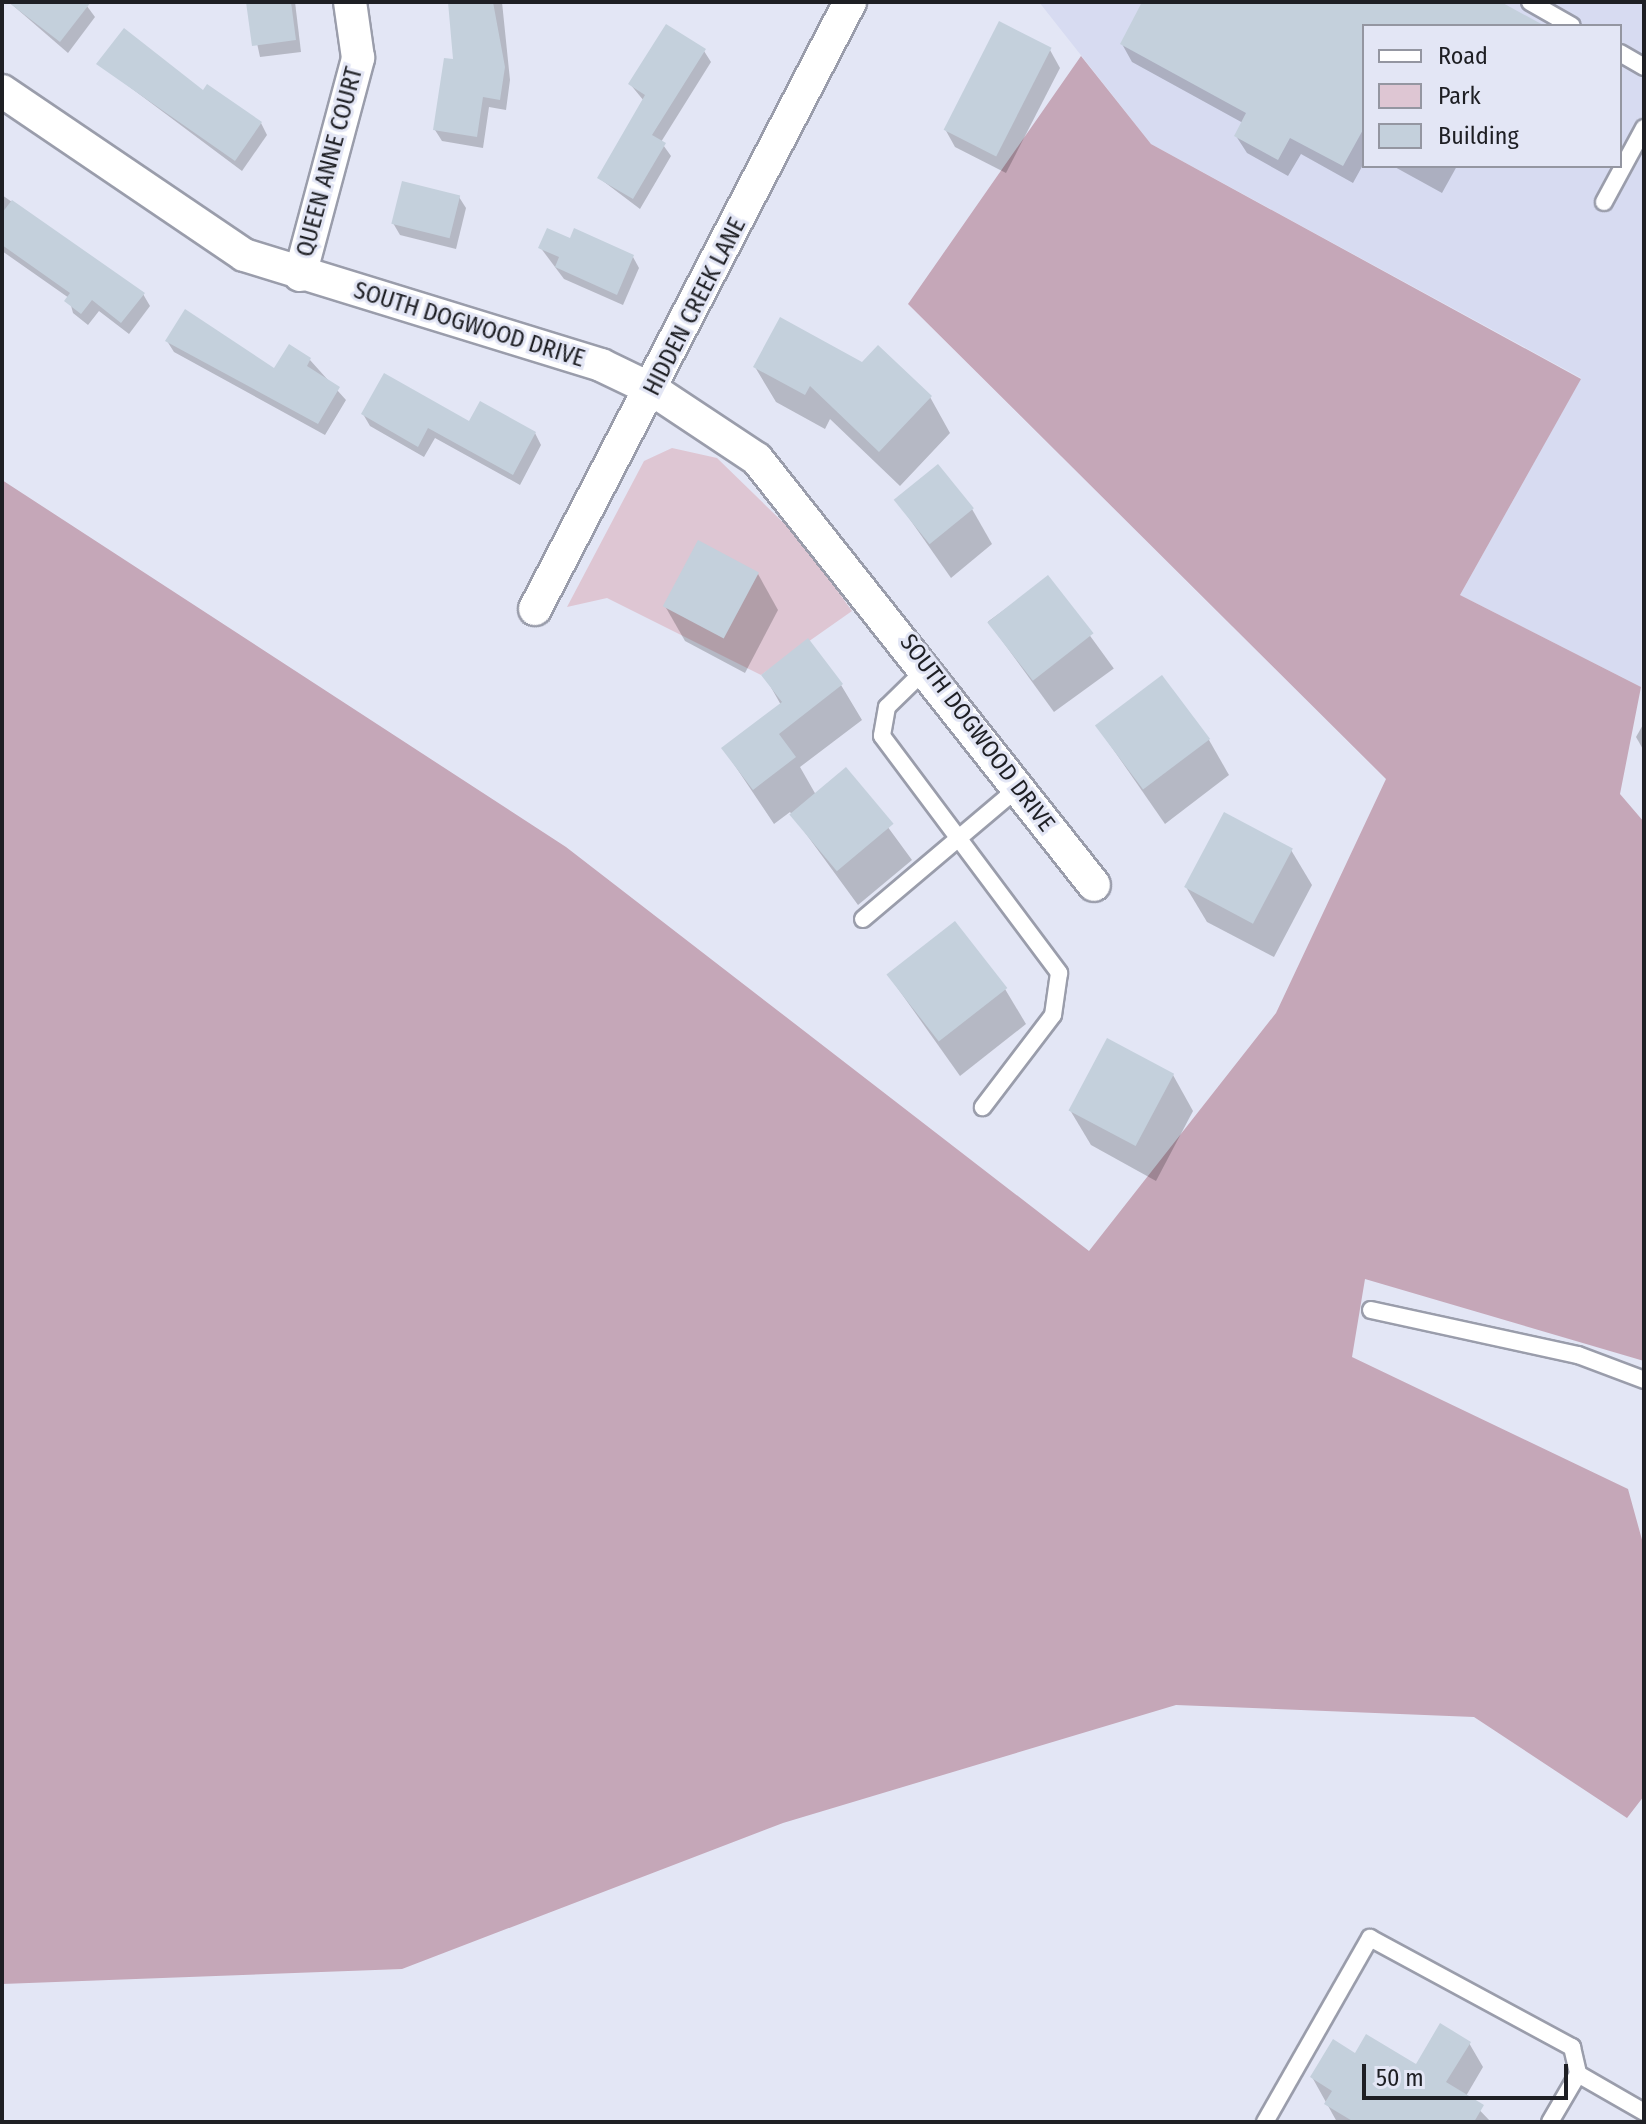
<!DOCTYPE html>
<html>
<head>
<meta charset="utf-8">
<style>
  body { margin:0 }
  #map { position:relative; width:1646px; height:2124px; overflow:hidden; background:#e3e6f5; font-family:"Fira Sans Condensed",sans-serif }
  div>[style] { position:absolute }
  .built>* { inset:0; background:#d7dbf1 }
  .green>* { inset:0; background:#dec6d3 }
  .forest>* { inset:0; background:#c5a7b8 }
  .shadow>* { inset:0; background:#0003; transform-origin:0 0 }
  .building>* { inset:0; background:#c4d0dc; transform-origin:0 0 }
  .roads { filter:drop-shadow(2px 0 #9a9dab) drop-shadow(-2px 0 #9a9dab) drop-shadow(0 2px #9a9dab) drop-shadow(0 -2px #9a9dab) }
  .lane>* { height:16px; margin:-8px; padding:0 8px; transform-origin:8px; border-radius:8px; background:#fff }
  .street>* { height:32px; margin:-16px; padding:0 16px; transform-origin:16px; border-radius:16px; background:#fff }
  span { translate:-50% -50%; white-space:nowrap; text-align:center; line-height:1.15; -webkit-text-stroke:6px #e3e6f5; paint-order:stroke }
  .street-label { font-size:24px; color:#1e1f24 }
  .frame { position:absolute; inset:0; border:4px solid #1e1f24; pointer-events:none }
  .legend { position:absolute; left:1362px; top:24px; width:260px; height:144px; box-sizing:border-box; background:#e3e6f5; border:2px solid #9496a1; margin:0; padding:10px 14px; list-style:none; font-size:24px; color:#1e1f24 }
  .legend li { display:flex; align-items:center; gap:16px; height:40px }
  .legend b { width:40px; border:2px solid #9496a1 }
  .scale { position:absolute; left:1362px; top:2064px; width:206px; height:36px; box-sizing:border-box; border:4px solid #1e1f24; border-top:0; padding-left:10px; font-size:24px; line-height:28px; white-space:nowrap; color:#1e1f24; -webkit-text-stroke:6px #e3e6f5; paint-order:stroke }
</style>
</head>
<body>
<div id="map">
  <div class="built">
    <i style="clip-path:polygon(evenodd,1039px 2px,1644px 2px,1641px 687px,1460px 595px,1581px 378px,1151px 144px,1039px 2px,1364px 26px,1620px 26px,1620px 166px,1364px 166px,1364px 26px)"></i>
  </div>
  <div class="green">
    <i style="clip-path:polygon(672px 448px,717px 458px,800px 539px,852px 611px,761px 675px,607px 598px,567px 607px,644px 461px)"></i>
  </div>
  <div class="forest">
    <i style="clip-path:polygon(1081px 56px,1151px 144px,1581px 379px,1460px 595px,1641px 687px,1620px 794px,1644px 822px,1644px 1361px,1365px 1279px,1352px 1357px,1628px 1489px,1644px 1547px,1644px 1796px,1627px 1818px,1474px 1717px,1176px 1705px,783px 1823px,402px 1969px,2px 1984px,2px 480px,566px 847px,1089px 1251px,1276px 1013px,1386px 779px,908px 304px)"></i>
  </div>
  <div class="shadow">
    <i style="clip-path:polygon(9px 2px,84px 2px,95px 17px,68px 53px)"></i>
    <i style="clip-path:polygon(248px 2px,295px 2px,301px 52px,260px 57px)"></i>
    <i style="clip-path:polygon(450px 2px,502px 2px,510px 80px,506px 110px,489px 107px,483px 148px,442px 141px,435px 130px,455px 61px)"></i>
    <i style="clip-path:polygon(1145px 2px,1497px 2px,1540px 26px,1364px 26px,1364px 163px,1353px 183px,1301px 154px,1288px 176px,1247px 153px,1236px 136px,1243px 123px,1132px 62px,1122px 44px)"></i>
    <i style="clip-path:polygon(1050px 50px,1060px 68px,1006px 173px,955px 147px,945px 129px)"></i>
    <i style="clip-path:polygon(704px 51px,711px 62px,661px 142px,671px 156px,640px 209px,599px 178px,644px 101px,630px 84px)"></i>
    <i style="clip-path:polygon(99px 64px,204px 93px,261px 123px,267px 135px,242px 171px)"></i>
    <i style="clip-path:polygon(1393px 166px,1457px 166px,1442px 193px)"></i>
    <i style="clip-path:polygon(2px 195px,143px 294px,150px 306px,129px 334px,99px 311px,88px 325px,73px 313px,69px 298px,2px 251px)"></i>
    <i style="clip-path:polygon(459px 197px,466px 208px,456px 249px,400px 235px,393px 223px)"></i>
    <i style="clip-path:polygon(571px 241px,633px 257px,639px 268px,623px 305px,564px 279px,540px 247px)"></i>
    <i style="clip-path:polygon(167px 341px,275px 371px,310px 360px,346px 400px,325px 435px,174px 352px)"></i>
    <i style="clip-path:polygon(863px 364px,930px 397px,950px 433px,900px 486px,830px 419px,825px 429px,776px 402px,755px 367px)"></i>
    <i style="clip-path:polygon(363px 414px,535px 433px,541px 445px,520px 485px,435px 438px,424px 457px,370px 426px)"></i>
    <i style="clip-path:polygon(897px 501px,972px 509px,992px 544px,951px 578px)"></i>
    <i style="clip-path:polygon(758px 574px,778px 610px,745px 673px,685px 641px,665px 606px)"></i>
    <i style="left:1048px;top:578px;width:112px;height:74px;rotate:54deg"></i>
    <i style="clip-path:polygon(764px 675px,841px 685px,862px 720px,800px 767px,816px 795px,846px 770px,912px 860px,858px 905px,790px 812px,774px 824px,723px 748px,781px 705px)"></i>
    <i style="clip-path:polygon(1644px 723px,1644px 751px,1636px 737px)"></i>
    <i style="clip-path:polygon(1097px 726px,1209px 740px,1229px 775px,1165px 824px)"></i>
    <i style="clip-path:polygon(1291px 850px,1312px 885px,1274px 957px,1207px 922px,1186px 887px)"></i>
    <i style="clip-path:polygon(889px 976px,1005px 989px,1026px 1024px,960px 1076px)"></i>
    <i style="clip-path:polygon(1173px 1075px,1193px 1111px,1156px 1181px,1091px 1145px,1070px 1110px)"></i>
    <i style="clip-path:polygon(1469px 2043px,1483px 2067px,1466px 2096px,1491px 2122px,1337px 2122px,1312px 2077px,1356px 2055px,1416px 2066px)"></i>
  </div>
  <div class="building">
    <i style="clip-path:polygon(8px 2px,91px 2px,60px 42px)"></i>
    <i style="clip-path:polygon(246px 2px,291px 2px,296px 40px,252px 46px)"></i>
    <i style="clip-path:polygon(448px 2px,493px 2px,505px 67px,500px 100px,483px 97px,477px 137px,433px 130px,444px 58px,453px 59px)"></i>
    <i style="clip-path:polygon(1142px 2px,1501px 2px,1545px 26px,1364px 26px,1364px 128px,1343px 166px,1290px 138px,1278px 160px,1234px 136px,1246px 113px,1120px 44px)"></i>
    <i style="left:999px;top:21px;width:59px;height:122px;rotate:27deg"></i>
    <i style="clip-path:polygon(666px 24px,706px 49px,652px 135px,666px 143px,633px 199px,597px 178px,645px 95px,628px 84px)"></i>
    <i style="clip-path:polygon(124px 28px,203px 90px,207px 84px,262px 122px,235px 161px,96px 64px)"></i>
    <i style="left:402px;top:181px;width:60px;height:44px;rotate:14deg"></i>
    <i style="clip-path:polygon(12px 200px,145px 293px,121px 323px,92px 300px,81px 314px,64px 301px,70px 293px,2px 245px,2px 213px)"></i>
    <i style="clip-path:polygon(547px 228px,570px 238px,574px 228px,634px 255px,617px 295px,555px 267px,559px 257px,538px 248px)"></i>
    <i style="clip-path:polygon(185px 309px,274px 368px,289px 344px,311px 358px,307px 366px,340px 387px,318px 424px,165px 341px)"></i>
    <i style="clip-path:polygon(780px 317px,862px 362px,878px 345px,932px 396px,879px 452px,810px 386px,805px 395px,753px 367px)"></i>
    <i style="clip-path:polygon(384px 373px,469px 421px,480px 401px,536px 432px,513px 475px,428px 428px,418px 447px,361px 414px)"></i>
    <i style="left:938px;top:464px;width:57px;height:57px;rotate:51deg"></i>
    <i style="left:698px;top:540px;width:69px;height:75px;rotate:28deg"></i>
    <i style="left:1048px;top:575px;width:74px;height:77px;rotate:52deg"></i>
    <i style="clip-path:polygon(808px 638px,843px 684px,779px 734px,796px 757px,753px 790px,721px 748px,782px 702px,761px 675px)"></i>
    <i style="left:1162px;top:675px;width:80px;height:84px;rotate:53deg"></i>
    <i style="left:846px;top:767px;width:74px;height:74px;rotate:50deg"></i>
    <i style="left:1224px;top:812px;width:78px;height:85px;rotate:28deg"></i>
    <i style="left:955px;top:921px;width:85px;height:87px;rotate:52deg"></i>
    <i style="left:1107px;top:1038px;width:76px;height:82px;rotate:28deg"></i>
    <i style="clip-path:polygon(1440px 2023px,1471px 2042px,1446px 2082px,1484px 2105px,1474px 2122px,1354px 2122px,1324px 2104px,1332px 2091px,1310px 2077px,1333px 2039px,1355px 2053px,1366px 2034px,1416px 2064px)"></i>
  </div>
  <div class="roads">
    <div class="lane">
      <i style="left:1530px;top:2px;width:48px;rotate:29.7deg"></i>
      <i style="left:1620px;top:53px;width:28px;rotate:30deg"></i>
      <i style="left:1604px;top:202px;width:84px;rotate:-61.6deg"></i>
      <i style="left:927px;top:668px;width:56px;rotate:135.7deg"></i>
      <i style="left:887px;top:707px;width:29px;rotate:100deg"></i>
      <i style="left:882px;top:736px;width:296px;rotate:53.2deg"></i>
      <i style="left:1059px;top:973px;width:42px;rotate:98.1deg"></i>
      <i style="left:1053px;top:1015px;width:116px;rotate:127.3deg"></i>
      <i style="left:863px;top:919px;width:203px;rotate:-40.2deg"></i>
      <i style="left:1371px;top:1310px;width:212px;rotate:12.3deg"></i>
      <i style="left:1578px;top:1355px;width:71px;rotate:20.7deg"></i>
      <i style="left:1265px;top:2122px;width:212px;rotate:-60.3deg"></i>
      <i style="left:1370px;top:1938px;width:230px;rotate:28.4deg"></i>
      <i style="left:1572px;top:2047px;width:28px;rotate:77deg"></i>
      <i style="left:1578px;top:2074px;width:76px;rotate:29.9deg"></i>
      <i style="left:1550px;top:2122px;width:56px;rotate:-59.7deg"></i>
    </div>
    <div class="street">
      <i style="left:2px;top:91px;width:292px;rotate:34.1deg"></i>
      <i style="left:244px;top:255px;width:374px;rotate:17.1deg"></i>
      <i style="left:601px;top:365px;width:58px;rotate:25.7deg"></i>
      <i style="left:653px;top:390px;width:125px;rotate:33.6deg"></i>
      <i style="left:757px;top:459px;width:543px;rotate:51.65deg"></i>
      <i style="left:300px;top:275px;width:225px;rotate:-75deg"></i>
      <i style="left:358px;top:58px;width:57px;rotate:-98.1deg"></i>
      <i style="left:535px;top:609px;width:684px;rotate:-62.57deg"></i>
    </div>
  </div>
  <div class="street-label">
    <span style="left:330px;top:162px;rotate:-75deg">QUEEN ANNE COURT</span>
    <span style="left:695px;top:307px;rotate:-63deg">HIDDEN CREEK LANE</span>
    <span style="left:469px;top:325px;rotate:17deg">SOUTH DOGWOOD DRIVE</span>
    <span style="left:977px;top:733px;rotate:53deg">SOUTH DOGWOOD DRIVE</span>
  </div>
  <div class="frame"></div>
  <ul class="legend">
  <li><b style="height:10px;background:#fff"></b>Road</li>
  <li><b style="height:22px;background:#dec6d3"></b>Park</li>
  <li><b style="height:22px;background:#c4d0dc"></b>Building</li>
  </ul>
  <div class="scale">50 m</div>
</div>
</body>
</html>
